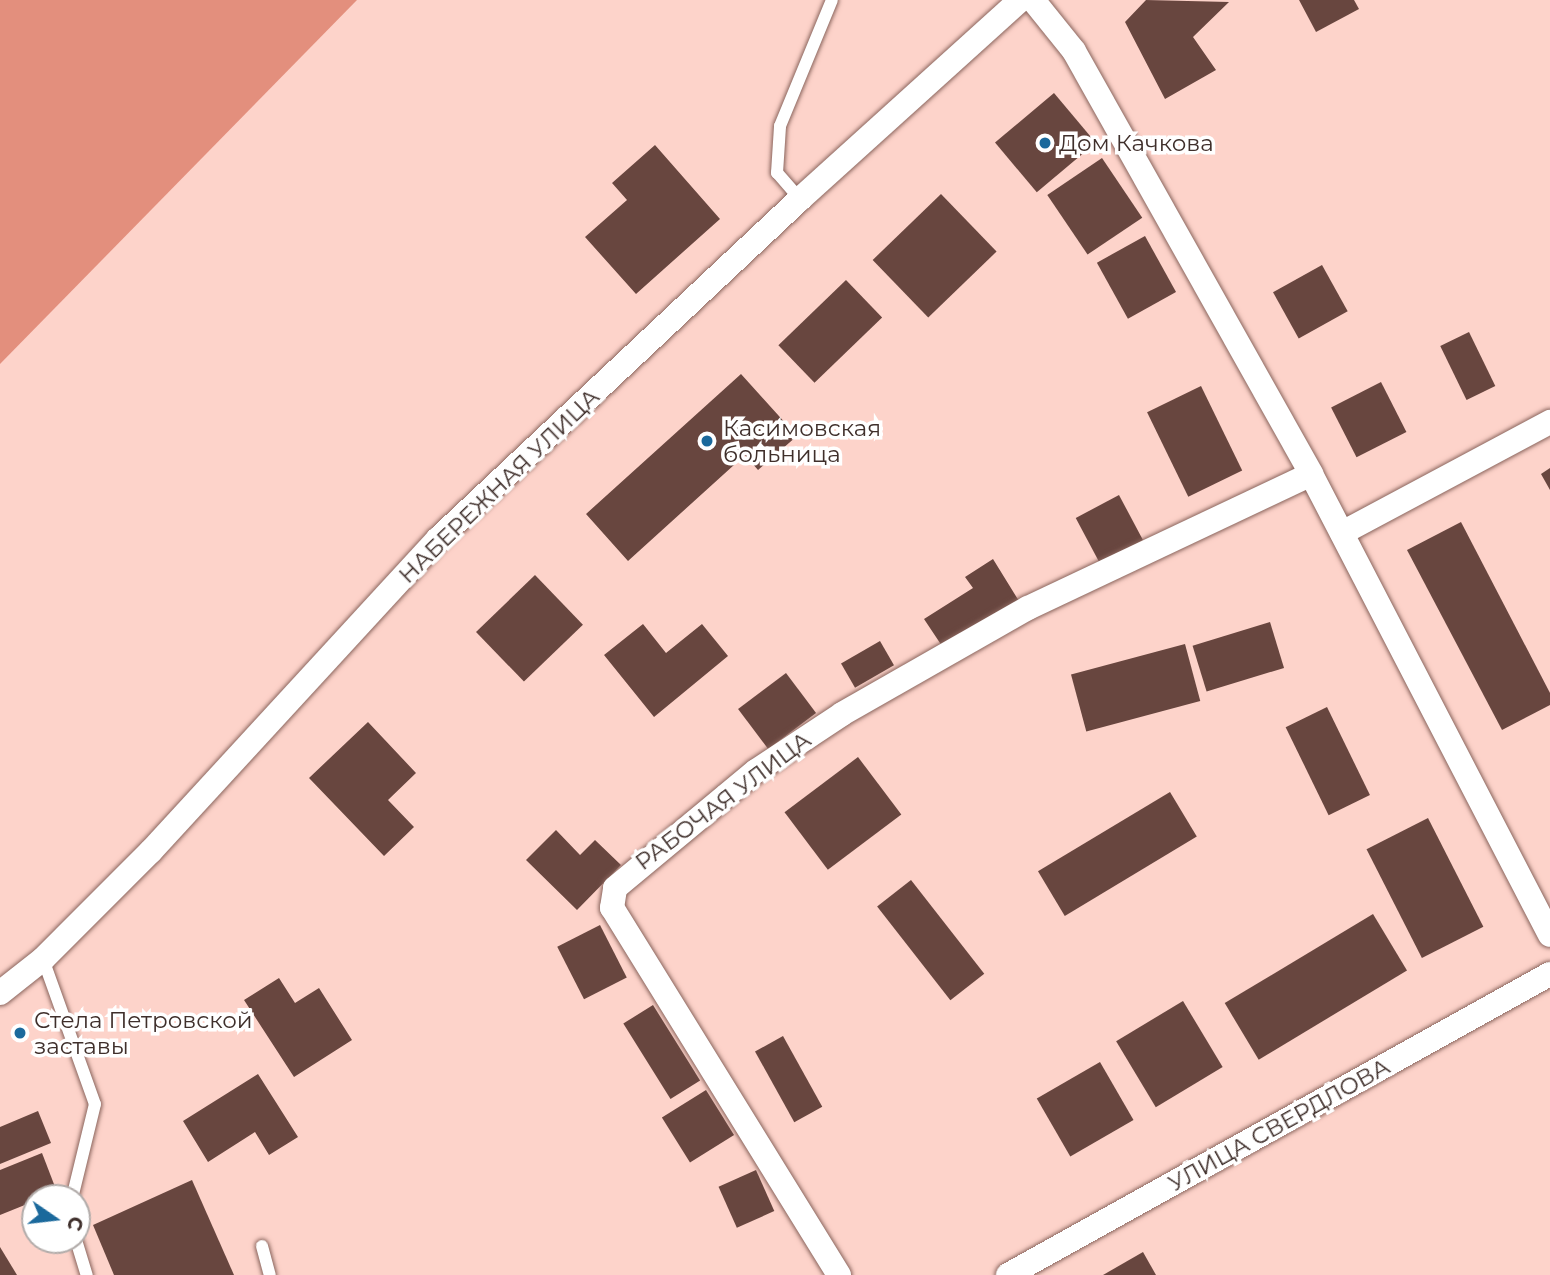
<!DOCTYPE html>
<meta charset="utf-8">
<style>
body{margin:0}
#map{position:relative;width:1550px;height:1275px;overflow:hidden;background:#fdd3ca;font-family:Montserrat,sans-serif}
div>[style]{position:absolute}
.water>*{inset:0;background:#e38f7d}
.building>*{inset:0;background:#68463f;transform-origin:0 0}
.roads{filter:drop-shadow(0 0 2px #8a655d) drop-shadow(0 0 2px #8a655d)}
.service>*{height:12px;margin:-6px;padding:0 6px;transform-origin:6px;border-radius:6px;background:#fff}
.minor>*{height:24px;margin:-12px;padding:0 12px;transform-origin:12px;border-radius:12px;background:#fff}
.dots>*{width:19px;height:19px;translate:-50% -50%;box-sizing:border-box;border:4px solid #fff;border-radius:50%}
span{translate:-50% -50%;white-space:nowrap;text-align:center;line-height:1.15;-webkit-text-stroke:7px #fff;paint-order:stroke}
.poi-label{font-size:23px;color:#3f2f2b}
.left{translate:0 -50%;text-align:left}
.street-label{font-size:23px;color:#3f2f2b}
.north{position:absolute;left:21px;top:1184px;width:70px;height:70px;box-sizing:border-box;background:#fff;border:2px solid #b2acaa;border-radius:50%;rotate:104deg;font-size:19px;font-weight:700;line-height:28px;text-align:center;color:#3f2f2b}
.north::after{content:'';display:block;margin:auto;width:24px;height:32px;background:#1b699c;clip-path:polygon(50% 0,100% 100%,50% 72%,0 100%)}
</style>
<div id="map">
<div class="water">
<div style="clip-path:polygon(0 0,357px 0,0 364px)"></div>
</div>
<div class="building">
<div style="clip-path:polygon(1146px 0,1229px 2px,1193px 37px,1216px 70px,1165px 99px,1125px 22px)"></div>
<div style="clip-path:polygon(1299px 0,1354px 0,1359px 9px,1316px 32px)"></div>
<div style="left:1054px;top:93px;width:65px;height:77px;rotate:50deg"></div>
<div style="clip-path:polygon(655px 145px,720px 219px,636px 294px,585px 237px,627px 200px,612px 183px)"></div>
<div style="left:1102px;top:158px;width:72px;height:66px;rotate:56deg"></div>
<div style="left:941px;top:194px;width:80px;height:95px;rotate:46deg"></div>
<div style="left:1145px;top:236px;width:64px;height:55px;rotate:61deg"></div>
<div style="left:1322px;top:265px;width:53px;height:56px;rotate:61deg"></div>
<div style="left:846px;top:280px;width:52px;height:94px;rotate:46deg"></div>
<div style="left:1469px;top:332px;width:60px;height:32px;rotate:64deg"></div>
<div style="clip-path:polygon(741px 374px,797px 436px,758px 470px,745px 455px,628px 561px,586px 514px)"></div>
<div style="left:1381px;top:382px;width:56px;height:56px;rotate:63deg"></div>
<div style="left:1201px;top:386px;width:94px;height:60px;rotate:64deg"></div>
<div style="clip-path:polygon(1550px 468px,1550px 490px,1541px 474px)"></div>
<div style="left:1119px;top:495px;width:51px;height:49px;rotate:62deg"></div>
<div style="clip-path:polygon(1461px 522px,1550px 693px,1550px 705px,1502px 730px,1407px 550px)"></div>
<div style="clip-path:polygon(993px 559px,1019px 601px,944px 649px,924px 619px,973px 588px,965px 577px)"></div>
<div style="left:535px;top:575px;width:69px;height:82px;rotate:46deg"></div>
<div style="left:1270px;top:622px;width:48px;height:81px;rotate:73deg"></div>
<div style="clip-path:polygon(643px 624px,666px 653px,702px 624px,728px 656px,654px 717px,604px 655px)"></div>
<div style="left:880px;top:641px;width:28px;height:45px;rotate:60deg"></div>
<div style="left:1185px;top:644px;width:59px;height:118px;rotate:75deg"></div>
<div style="left:786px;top:673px;width:50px;height:60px;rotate:53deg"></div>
<div style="left:1327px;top:707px;width:98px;height:46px;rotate:64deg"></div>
<div style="clip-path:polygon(368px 722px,416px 773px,388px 800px,414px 827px,384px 856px,309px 778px)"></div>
<div style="left:858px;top:757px;width:72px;height:92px;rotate:53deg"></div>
<div style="left:1170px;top:792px;width:52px;height:154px;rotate:59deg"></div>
<div style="left:1428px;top:818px;width:122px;height:69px;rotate:63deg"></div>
<div style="clip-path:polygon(556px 830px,580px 855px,595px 840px,621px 865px,577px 910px,526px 860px)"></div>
<div style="left:911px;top:880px;width:119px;height:43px;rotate:52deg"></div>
<div style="left:1373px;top:914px;width:66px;height:173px;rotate:59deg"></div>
<div style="left:600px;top:925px;width:59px;height:48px;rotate:63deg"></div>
<div style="clip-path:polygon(279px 978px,295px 1003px,319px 988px,352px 1040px,294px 1077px,244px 1000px)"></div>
<div style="left:1183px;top:1001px;width:77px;height:78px;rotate:59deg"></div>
<div style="left:653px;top:1005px;width:89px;height:35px;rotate:58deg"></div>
<div style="left:783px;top:1036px;width:81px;height:32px;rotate:61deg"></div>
<div style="left:1100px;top:1062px;width:67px;height:73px;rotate:60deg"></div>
<div style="clip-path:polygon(258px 1074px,298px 1137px,269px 1155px,255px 1132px,208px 1162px,183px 1121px)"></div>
<div style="left:706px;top:1090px;width:53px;height:52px;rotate:58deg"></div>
<div style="clip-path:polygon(38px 1111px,51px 1143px,0 1164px,0 1127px)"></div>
<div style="clip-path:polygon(42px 1153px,57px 1192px,0 1215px,0 1170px)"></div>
<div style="left:756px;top:1170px;width:45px;height:41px;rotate:66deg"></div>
<div style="clip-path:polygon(192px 1180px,234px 1275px,114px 1275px,93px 1225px)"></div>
<div style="clip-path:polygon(0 1247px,17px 1275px,0 1275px)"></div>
<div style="clip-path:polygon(1143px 1252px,1156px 1275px,1103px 1275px)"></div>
</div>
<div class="roads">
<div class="service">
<div style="left:800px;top:199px;width:35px;rotate:-131deg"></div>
<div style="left:777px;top:173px;width:47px;rotate:-86.3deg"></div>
<div style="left:780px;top:126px;width:136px;rotate:-67.6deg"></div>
<div style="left:43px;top:959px;width:154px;rotate:70.3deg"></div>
<div style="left:95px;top:1104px;width:97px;rotate:103.7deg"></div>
<div style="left:76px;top:1240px;width:37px;rotate:73deg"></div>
<div style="left:262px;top:1246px;width:30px;rotate:75deg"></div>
</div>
<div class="minor">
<div style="left:1033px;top:0;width:65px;rotate:51.2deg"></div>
<div style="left:1074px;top:51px;width:485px;rotate:60.7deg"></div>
<div style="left:1311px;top:474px;width:519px;rotate:62.6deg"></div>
<div style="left:1342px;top:533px;width:236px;rotate:-28.1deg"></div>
<div style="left:0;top:993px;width:55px;rotate:-38.3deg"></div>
<div style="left:43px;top:959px;width:153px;rotate:-45deg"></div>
<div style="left:151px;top:851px;width:424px;rotate:-47.4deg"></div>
<div style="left:438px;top:539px;width:497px;rotate:-43.2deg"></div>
<div style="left:800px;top:199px;width:297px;rotate:-42.1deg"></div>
<div style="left:839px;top:1275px;width:432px;rotate:-121.7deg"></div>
<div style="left:612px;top:908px;width:20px;rotate:-81deg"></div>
<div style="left:615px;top:888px;width:183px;rotate:-39.7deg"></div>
<div style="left:756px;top:771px;width:103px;rotate:-33.5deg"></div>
<div style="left:842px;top:714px;width:214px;rotate:-29.7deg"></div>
<div style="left:1028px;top:608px;width:313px;rotate:-25.3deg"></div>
<div style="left:1008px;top:1275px;width:620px;rotate:-29.05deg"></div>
</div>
</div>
<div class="dots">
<div style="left:1045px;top:143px;background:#1b699c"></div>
<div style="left:707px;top:441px;background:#1b699c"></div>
<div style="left:20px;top:1033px;background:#1b699c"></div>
</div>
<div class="poi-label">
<span class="left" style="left:1059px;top:143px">Дом Качкова</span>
<span class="left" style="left:723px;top:441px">Касимовская<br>больница</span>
<span class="left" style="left:34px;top:1033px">Стела Петровской<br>заставы</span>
</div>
<div class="street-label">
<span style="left:499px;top:486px;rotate:-44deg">НАБЕРЕЖНАЯ УЛИЦА</span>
<span style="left:723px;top:801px;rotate:-37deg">РАБОЧАЯ УЛИЦА</span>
<span style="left:1279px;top:1125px;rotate:-29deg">УЛИЦА СВЕРДЛОВА</span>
</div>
<div class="north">С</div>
</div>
